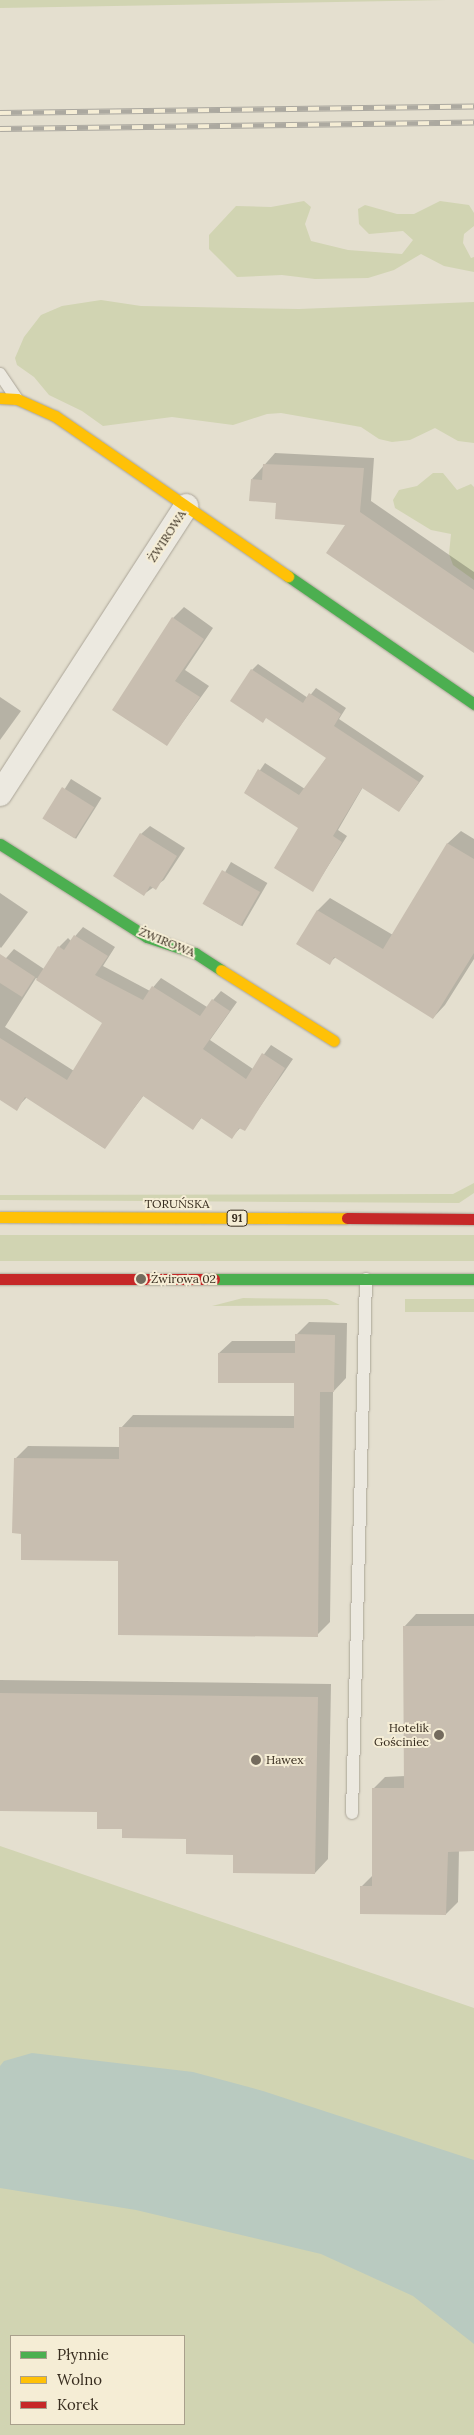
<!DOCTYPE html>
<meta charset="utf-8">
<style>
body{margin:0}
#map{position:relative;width:474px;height:2435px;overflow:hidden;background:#e4dfcf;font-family:Lora,serif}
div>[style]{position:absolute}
.green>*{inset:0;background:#d1d4b2;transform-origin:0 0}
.water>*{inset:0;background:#b9cac0}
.shadow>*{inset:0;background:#0003;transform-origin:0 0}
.building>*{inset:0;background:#c8beb0;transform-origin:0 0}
.roads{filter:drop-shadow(0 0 1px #aaa497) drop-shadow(0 0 1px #aaa497)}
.lane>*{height:12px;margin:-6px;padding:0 6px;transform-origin:6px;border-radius:6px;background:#ece9e0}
.street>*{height:24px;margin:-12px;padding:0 12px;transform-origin:12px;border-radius:12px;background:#ece9e0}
.fast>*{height:11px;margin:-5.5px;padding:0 5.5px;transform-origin:5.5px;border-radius:5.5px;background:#4caf50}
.slow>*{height:11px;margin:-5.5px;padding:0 5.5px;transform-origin:5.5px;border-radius:5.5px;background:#ffc107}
.jam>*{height:11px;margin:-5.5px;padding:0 5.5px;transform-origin:5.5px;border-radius:5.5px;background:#c62828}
.rail>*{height:5.5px;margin-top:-2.75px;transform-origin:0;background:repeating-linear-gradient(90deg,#f5edd5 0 11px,#aca9a0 0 22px);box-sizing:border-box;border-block:1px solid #aca9a0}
.dots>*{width:14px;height:14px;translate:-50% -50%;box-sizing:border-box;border:2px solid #f5edd5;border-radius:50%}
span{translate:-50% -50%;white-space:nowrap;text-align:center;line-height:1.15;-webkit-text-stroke:4px #f5edd5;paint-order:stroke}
.shield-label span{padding:1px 4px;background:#f5edd5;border:1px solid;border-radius:4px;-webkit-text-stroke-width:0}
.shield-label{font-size:11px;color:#382d1f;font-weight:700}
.street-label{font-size:12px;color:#382d1f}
.poi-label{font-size:12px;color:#382d1f}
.left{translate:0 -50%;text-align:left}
.right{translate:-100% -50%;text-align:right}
.legend{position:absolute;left:10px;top:2335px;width:175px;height:90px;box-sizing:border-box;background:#f5edd5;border:1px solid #a9a08c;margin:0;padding:6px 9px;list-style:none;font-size:15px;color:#382d1f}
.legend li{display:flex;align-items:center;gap:10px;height:25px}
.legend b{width:25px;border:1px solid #a9a08c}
</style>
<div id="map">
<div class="green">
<div style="clip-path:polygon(0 0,446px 0,0 8px)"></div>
<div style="clip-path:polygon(304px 201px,311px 207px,305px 224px,311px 241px,348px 250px,402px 254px,413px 240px,403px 231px,369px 234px,359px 224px,358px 209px,365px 205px,397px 214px,414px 214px,440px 201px,469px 205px,474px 213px,474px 226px,464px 234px,463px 243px,471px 258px,474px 257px,474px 272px,444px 266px,421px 254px,394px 270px,368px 278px,315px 279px,282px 275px,237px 277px,209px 249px,209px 235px,236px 206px,271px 207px)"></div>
<div style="clip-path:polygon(101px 300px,141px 306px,299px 309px,474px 302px,474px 443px,458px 441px,435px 428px,410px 440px,392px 442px,379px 439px,361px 427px,281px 413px,267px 414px,233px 425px,172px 417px,103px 426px,82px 411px,49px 395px,34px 377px,17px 365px,15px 358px,24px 337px,41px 315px,62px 306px)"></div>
<div style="clip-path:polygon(433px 473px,443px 473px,457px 490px,471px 484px,474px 487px,474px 580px,453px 565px,449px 554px,451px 534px,431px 530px,395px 508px,393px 500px,399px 490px,417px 486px)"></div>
<div style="clip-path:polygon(474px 1183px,474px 1193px,459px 1203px,0 1200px,0 1195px,453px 1194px)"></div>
<div style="left:0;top:1235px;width:474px;height:26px"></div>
<div style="clip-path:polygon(243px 1298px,327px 1299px,340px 1305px,212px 1306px)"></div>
<div style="left:405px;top:1299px;width:69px;height:13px"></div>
<div style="clip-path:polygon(evenodd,0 1846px,474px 2008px,474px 2435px,0 2435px,0 1846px,11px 2336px,184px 2336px,184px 2424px,11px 2424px,11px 2336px)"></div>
</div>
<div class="water">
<div style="clip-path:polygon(32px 2053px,193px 2072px,263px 2091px,474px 2160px,474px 2344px,413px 2296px,321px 2254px,136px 2210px,0 2188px,0 2066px,4px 2061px)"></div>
</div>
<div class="shadow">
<div style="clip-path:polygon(275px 453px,374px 458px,371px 501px,474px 572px,474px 645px,348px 524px,278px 502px,252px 479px)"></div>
<div style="clip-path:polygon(184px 607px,213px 628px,185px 670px,209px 686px,167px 744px,114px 709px,173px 618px)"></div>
<div style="clip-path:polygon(258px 664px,308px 698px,316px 688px,346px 708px,339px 719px,424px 776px,399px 811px,363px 787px,338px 830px,347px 836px,313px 890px,299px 827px,245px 792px,265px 763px,305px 789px,327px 757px,252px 670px)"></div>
<div style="clip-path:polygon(0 697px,21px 711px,0 740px)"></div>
<div style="left:71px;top:779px;width:36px;height:48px;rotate:32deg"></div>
<div style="clip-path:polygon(150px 826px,185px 848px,164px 880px,144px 894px,141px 834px)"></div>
<div style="clip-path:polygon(461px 831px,474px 839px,474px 959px,445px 1005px,433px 1018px,336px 957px,329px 963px,298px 944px,318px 910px,330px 898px,393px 935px,448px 843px)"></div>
<div style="left:231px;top:862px;width:42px;height:50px;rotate:30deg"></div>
<div style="clip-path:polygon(0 893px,28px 912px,1px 948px,0 947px)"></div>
<div style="clip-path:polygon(evenodd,83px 927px,115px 947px,103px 966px,150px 991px,161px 978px,207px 1007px,221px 991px,237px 1002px,210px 1040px,253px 1069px,271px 1045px,293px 1059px,244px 1130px,241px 1127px,232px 1137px,205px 1114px,193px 1128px,144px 1095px,104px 1148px,27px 1097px,16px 1109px,0 1099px,0 965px,14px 949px,44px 969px,59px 947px,68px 938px,71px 941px,83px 927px,36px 978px,104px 1022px,74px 1071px,5px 1027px,36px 978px)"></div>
<div style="clip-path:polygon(309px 1322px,347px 1323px,346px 1378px,333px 1392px,330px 1622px,317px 1635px,120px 1560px,23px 1532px,15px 1459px,28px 1446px,121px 1447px,121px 1428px,133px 1415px,295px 1416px,296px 1382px,219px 1353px,232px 1341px,296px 1341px,296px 1335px)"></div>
<div style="clip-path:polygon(416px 1614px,474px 1614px,474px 1850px,459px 1850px,458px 1902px,446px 1914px,362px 1886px,373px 1875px,373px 1789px,385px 1777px,405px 1776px,404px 1627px)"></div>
<div style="clip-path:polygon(0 1680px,331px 1684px,328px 1859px,315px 1873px,235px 1854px,187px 1838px,123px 1828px,98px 1811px,0 1809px)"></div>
</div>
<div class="building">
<div style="clip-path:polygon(263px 464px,364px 468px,360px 512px,474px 590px,474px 653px,326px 553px,345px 525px,275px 519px,276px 503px,249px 501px,251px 479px,262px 480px)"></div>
<div style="clip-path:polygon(172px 617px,204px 639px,175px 681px,200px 697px,167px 746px,112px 710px)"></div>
<div style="clip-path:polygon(251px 669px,303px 703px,309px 693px,325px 703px,341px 714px,334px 726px,419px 782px,399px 812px,362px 788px,333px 836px,342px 842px,313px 892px,274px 868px,298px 828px,244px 793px,258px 769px,299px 795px,326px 758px,266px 718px,263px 723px,230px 701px)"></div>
<div style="left:62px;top:787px;width:38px;height:37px;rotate:32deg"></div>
<div style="clip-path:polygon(140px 833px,177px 856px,156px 890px,150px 886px,144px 896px,113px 876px)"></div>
<div style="clip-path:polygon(447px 843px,474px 859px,474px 953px,433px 1019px,334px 957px,330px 965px,296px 944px,317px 910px,383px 949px)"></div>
<div style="left:222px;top:870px;width:44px;height:39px;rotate:30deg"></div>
<div style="clip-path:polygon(74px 935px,108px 956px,95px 975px,143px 1000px,152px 986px,200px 1016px,212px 999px,230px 1011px,203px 1049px,246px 1079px,262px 1053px,285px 1068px,245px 1131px,239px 1128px,232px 1139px,201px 1118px,193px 1130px,143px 1096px,105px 1149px,25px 1097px,17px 1111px,0 1100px,0 1038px,67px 1080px,102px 1023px,36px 980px,58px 946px,64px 950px)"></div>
<div style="clip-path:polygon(0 954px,35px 977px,22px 997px,0 983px)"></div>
<div style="clip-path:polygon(295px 1334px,335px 1335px,334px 1392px,320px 1392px,318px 1637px,118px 1635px,118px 1561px,21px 1560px,21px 1534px,12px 1533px,14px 1458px,119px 1459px,119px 1427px,294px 1428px,294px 1383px,218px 1383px,218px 1353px,295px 1353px)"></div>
<div style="clip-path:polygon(403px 1626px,474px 1626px,474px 1851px,448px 1852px,446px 1915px,360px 1914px,360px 1886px,372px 1886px,372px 1788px,404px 1788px)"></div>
<div style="clip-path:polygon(0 1693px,318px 1697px,315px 1874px,233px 1873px,233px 1855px,186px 1854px,186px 1839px,122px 1838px,122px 1829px,97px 1829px,97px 1812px,0 1811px)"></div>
</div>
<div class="roads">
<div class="lane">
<div style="left:0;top:374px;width:30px;rotate:56deg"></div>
<div style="left:352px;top:1813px;width:534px;rotate:-88.5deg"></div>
</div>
<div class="street">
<div style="left:0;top:794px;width:343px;rotate:-57.1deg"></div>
</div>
<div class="fast">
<div style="left:288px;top:576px;width:226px;rotate:34.5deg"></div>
<div style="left:0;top:844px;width:174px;rotate:32.3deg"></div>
<div style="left:147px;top:937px;width:51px;rotate:18.4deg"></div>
<div style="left:195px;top:953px;width:31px;rotate:33deg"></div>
<div style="left:214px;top:1279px;width:260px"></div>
</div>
<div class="slow">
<div style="left:0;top:398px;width:17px;rotate:3deg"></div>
<div style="left:17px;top:399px;width:42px;rotate:24.1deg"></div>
<div style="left:55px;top:416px;width:283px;rotate:34.5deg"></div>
<div style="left:221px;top:970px;width:133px;rotate:32.1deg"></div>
<div style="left:0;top:1217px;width:347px;rotate:0.2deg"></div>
</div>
<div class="jam">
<div style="left:347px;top:1218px;width:127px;rotate:0.5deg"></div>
<div style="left:0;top:1279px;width:214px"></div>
</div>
</div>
<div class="rail">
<div style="left:0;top:113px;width:474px;rotate:-0.8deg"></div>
<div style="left:0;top:129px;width:474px;rotate:-0.8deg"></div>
</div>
<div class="dots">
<div style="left:141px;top:1279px;background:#746b5d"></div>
<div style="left:439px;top:1735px;background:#746b5d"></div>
<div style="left:256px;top:1760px;background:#746b5d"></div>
</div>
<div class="shield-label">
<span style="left:237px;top:1218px">91</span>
</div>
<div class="street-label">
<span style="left:167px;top:536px;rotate:-57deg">ŻWIROWA</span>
<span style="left:167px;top:942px;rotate:22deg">ŻWIROWA</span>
<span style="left:177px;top:1204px">TORUŃSKA</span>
</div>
<div class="poi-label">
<span class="left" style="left:151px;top:1279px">Żwirowa 02</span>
<span class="right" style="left:429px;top:1735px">Hotelik<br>Gościniec</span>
<span class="left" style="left:266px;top:1760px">Hawex</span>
</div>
<ul class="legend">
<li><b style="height:6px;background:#4caf50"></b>Płynnie</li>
<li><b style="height:6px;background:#ffc107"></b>Wolno</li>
<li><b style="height:6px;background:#c62828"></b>Korek</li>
</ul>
</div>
